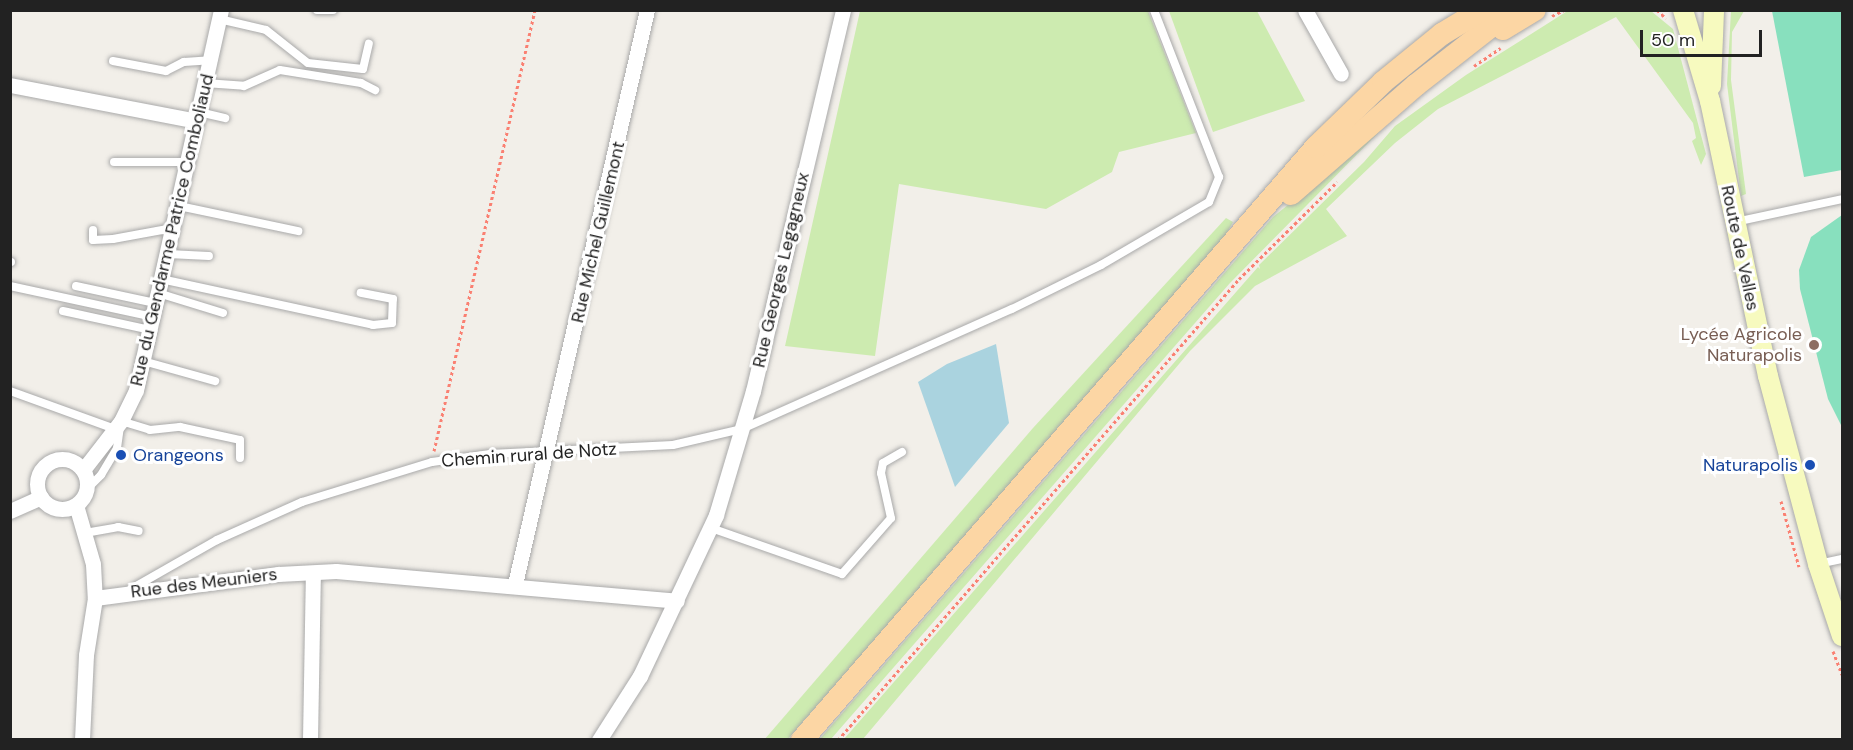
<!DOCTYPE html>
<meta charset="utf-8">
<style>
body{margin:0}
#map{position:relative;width:1853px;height:750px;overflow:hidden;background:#f2efe9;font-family:"DM Sans",sans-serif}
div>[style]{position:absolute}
.grass>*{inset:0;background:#cdebb0}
.pitch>*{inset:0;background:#88e0be}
.water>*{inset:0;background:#aad3df}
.path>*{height:3px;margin-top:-1.5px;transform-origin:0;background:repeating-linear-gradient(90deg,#fa8072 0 3px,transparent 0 6px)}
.roads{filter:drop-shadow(0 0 2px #a9a9a9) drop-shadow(0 0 2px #a9a9a9)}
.lane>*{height:8px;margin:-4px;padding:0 4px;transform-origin:4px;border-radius:4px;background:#fff}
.street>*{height:15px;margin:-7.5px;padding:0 7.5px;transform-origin:7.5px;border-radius:7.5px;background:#fff}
.street>.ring{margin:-7.5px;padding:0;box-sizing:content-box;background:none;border:15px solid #fff;border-radius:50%}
.secondary>*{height:20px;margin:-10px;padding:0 10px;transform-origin:10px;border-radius:10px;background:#f7fabf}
.primary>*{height:22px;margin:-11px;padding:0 11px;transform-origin:11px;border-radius:11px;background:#fcd6a4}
.dots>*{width:16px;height:16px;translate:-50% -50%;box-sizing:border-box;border:3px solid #fff;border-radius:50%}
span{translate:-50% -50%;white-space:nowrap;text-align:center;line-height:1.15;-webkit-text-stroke:6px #fff;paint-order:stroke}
.street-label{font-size:18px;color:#222}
.education-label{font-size:18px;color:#785e54}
.right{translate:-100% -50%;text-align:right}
.transit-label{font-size:18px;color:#164399}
.left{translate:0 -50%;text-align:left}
.frame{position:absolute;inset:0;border:12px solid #222;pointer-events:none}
.scale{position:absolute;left:1640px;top:30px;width:122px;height:27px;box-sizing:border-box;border:3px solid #222;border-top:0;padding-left:8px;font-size:18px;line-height:21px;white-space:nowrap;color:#222;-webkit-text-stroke:4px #fff;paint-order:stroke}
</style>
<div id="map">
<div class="grass">
<div style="clip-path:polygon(1569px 10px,1651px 11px,1673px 29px,1706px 154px,1701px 165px,1692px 141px,1696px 138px,1693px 123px,1616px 17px,1438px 109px,1395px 143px,1326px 209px,1347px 236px,1255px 286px,1190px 351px,863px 739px,844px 739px,1258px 267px,1260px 269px,1259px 265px,1364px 162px,1395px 126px,1466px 75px)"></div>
<div style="clip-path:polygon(860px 11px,1148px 11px,1196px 133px,1119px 152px,1112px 172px,1046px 209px,899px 184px,875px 356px,785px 346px)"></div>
<div style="clip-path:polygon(1169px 11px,1257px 11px,1305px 101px,1213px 132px)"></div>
<div style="clip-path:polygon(1731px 11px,1744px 11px,1732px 32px,1731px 80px,1746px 194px,1741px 196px,1727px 84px)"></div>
<div style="clip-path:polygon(1382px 129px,1230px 283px,831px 739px,819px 740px,1273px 217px)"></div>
<div style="clip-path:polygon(1226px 218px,1233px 222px,1222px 242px,788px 739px,764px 740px,1033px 428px)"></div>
</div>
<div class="pitch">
<div style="clip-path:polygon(1772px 11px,1842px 11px,1842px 170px,1804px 177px)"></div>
<div style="clip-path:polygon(1842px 215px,1842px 427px,1828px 399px,1800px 289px,1799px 270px,1811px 237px)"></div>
</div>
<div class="water">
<div style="clip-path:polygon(996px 344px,1009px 423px,955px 487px,918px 382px,947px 364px)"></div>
</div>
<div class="path">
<div style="left:1657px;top:10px;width:12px;rotate:42deg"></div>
<div style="left:1552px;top:16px;width:13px;rotate:-27deg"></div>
<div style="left:1474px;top:66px;width:32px;rotate:-34deg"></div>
<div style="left:434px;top:451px;width:452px;rotate:-77.1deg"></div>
<div style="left:1781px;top:501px;width:68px;rotate:74.7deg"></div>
<div style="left:1833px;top:651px;width:25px;rotate:69deg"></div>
<div style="left:838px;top:740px;width:611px;rotate:-48.98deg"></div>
<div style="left:1239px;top:279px;width:138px;rotate:-44.7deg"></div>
</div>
<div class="roads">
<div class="lane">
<div style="left:317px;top:10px;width:16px"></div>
<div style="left:219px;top:19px;width:48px;rotate:13.2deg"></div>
<div style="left:266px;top:30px;width:53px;rotate:38.2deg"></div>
<div style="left:308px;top:63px;width:55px;rotate:6.2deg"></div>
<div style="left:363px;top:69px;width:26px;rotate:-77deg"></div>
<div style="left:113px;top:61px;width:54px;rotate:10.7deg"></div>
<div style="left:166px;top:71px;width:20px;rotate:-27deg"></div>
<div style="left:184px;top:62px;width:26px;rotate:-4deg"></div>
<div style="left:205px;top:83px;width:39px;rotate:4deg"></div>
<div style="left:244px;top:86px;width:39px;rotate:-24deg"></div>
<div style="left:280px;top:70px;width:82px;rotate:9.1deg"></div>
<div style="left:361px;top:83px;width:16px;rotate:27deg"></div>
<div style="left:199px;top:112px;width:27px;rotate:13deg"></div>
<div style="left:114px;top:162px;width:73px"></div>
<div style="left:179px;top:206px;width:122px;rotate:11.9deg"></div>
<div style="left:1735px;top:222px;width:109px;rotate:-12.1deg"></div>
<div style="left:93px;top:230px;width:10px;rotate:90deg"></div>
<div style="left:93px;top:240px;width:20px;rotate:-3deg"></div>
<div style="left:113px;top:239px;width:61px;rotate:-10.4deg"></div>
<div style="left:168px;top:254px;width:41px;rotate:2.8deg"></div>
<div style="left:10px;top:262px;width:1px"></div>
<div style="left:161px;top:279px;width:217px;rotate:12.2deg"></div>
<div style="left:373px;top:325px;width:19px;rotate:-6deg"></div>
<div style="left:392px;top:323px;width:24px;rotate:-88deg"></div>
<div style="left:393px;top:299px;width:33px;rotate:-169deg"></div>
<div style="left:10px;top:286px;width:146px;rotate:12.2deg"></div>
<div style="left:76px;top:286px;width:81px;rotate:12.1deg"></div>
<div style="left:158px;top:293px;width:68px;rotate:17.1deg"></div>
<div style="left:63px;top:311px;width:89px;rotate:12.3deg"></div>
<div style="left:143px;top:361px;width:75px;rotate:15.5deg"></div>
<div style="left:10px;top:391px;width:112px;rotate:19.9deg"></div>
<div style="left:87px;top:489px;width:20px;rotate:-45deg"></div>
<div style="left:101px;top:475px;width:31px;rotate:-59deg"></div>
<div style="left:117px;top:448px;width:27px;rotate:-82deg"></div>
<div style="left:121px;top:421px;width:30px;rotate:17deg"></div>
<div style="left:150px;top:430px;width:30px;rotate:-6deg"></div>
<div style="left:180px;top:427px;width:61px;rotate:12.2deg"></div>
<div style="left:240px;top:440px;width:18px;rotate:90deg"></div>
<div style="left:711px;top:528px;width:139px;rotate:19.3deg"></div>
<div style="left:842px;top:574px;width:74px;rotate:-48.8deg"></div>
<div style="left:891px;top:518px;width:46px;rotate:-102.5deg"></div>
<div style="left:881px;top:473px;width:10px;rotate:-79deg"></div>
<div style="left:883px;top:463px;width:22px;rotate:-30deg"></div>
<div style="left:85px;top:533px;width:34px;rotate:-10deg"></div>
<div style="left:118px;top:527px;width:21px;rotate:11deg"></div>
<div style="left:1818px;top:564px;width:25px;rotate:-12deg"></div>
<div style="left:131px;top:589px;width:99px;rotate:-29.7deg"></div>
<div style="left:217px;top:540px;width:93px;rotate:-24.1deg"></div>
<div style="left:302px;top:502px;width:136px;rotate:-17.1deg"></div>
<div style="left:432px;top:462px;width:59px;rotate:-7.9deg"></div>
<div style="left:490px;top:454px;width:183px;rotate:-2.8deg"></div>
<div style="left:673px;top:445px;width:71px;rotate:-13.1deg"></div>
<div style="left:742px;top:429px;width:295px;rotate:-24deg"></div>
<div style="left:1012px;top:309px;width:99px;rotate:-26.3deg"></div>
<div style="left:1101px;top:265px;width:125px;rotate:-30.3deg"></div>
<div style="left:1209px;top:202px;width:27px;rotate:-68deg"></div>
<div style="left:1219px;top:177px;width:179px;rotate:-111.3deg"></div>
</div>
<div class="street">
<div style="left:1305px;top:10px;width:73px;rotate:60.6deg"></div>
<div style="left:10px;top:85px;width:190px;rotate:10.9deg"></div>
<div class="ring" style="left:37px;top:459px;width:35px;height:35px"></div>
<div style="left:83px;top:470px;width:62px;rotate:-52.2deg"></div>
<div style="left:121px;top:421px;width:34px;rotate:-64deg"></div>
<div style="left:136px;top:390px;width:389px;rotate:-77.4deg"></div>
<div style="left:76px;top:505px;width:61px;rotate:73.9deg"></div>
<div style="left:93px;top:564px;width:34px;rotate:87deg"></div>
<div style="left:95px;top:598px;width:58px;rotate:99deg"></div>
<div style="left:86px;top:655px;width:85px;rotate:92.7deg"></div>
<div style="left:10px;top:511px;width:34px;rotate:-24deg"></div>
<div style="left:515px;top:584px;width:589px;rotate:-77.05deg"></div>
<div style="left:95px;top:598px;width:185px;rotate:-7.5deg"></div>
<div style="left:278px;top:574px;width:58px;rotate:-3deg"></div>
<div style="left:336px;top:571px;width:342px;rotate:5deg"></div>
<div style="left:310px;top:740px;width:167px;rotate:-89deg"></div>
<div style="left:599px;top:740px;width:76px;rotate:-57.4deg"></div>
<div style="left:640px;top:676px;width:178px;rotate:-64.7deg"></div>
<div style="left:716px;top:515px;width:129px;rotate:-73.4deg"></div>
<div style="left:753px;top:391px;width:391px;rotate:-76.7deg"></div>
</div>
<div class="secondary">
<div style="left:1683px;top:10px;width:95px;rotate:73.5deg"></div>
<div style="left:1710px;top:101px;width:281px;rotate:78.1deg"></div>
<div style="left:1768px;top:376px;width:195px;rotate:75.1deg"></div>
<div style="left:1818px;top:564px;width:76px;rotate:71.6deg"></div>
<div style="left:1711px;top:86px;width:76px;rotate:-87.7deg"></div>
</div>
<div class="primary">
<div style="left:1503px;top:29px;width:37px;rotate:-31deg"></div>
<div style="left:1291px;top:194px;width:166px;rotate:-41.1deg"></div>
<div style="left:1416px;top:85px;width:122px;rotate:-38deg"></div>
<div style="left:802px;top:740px;width:785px;rotate:-49.08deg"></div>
<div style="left:1316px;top:147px;width:93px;rotate:-44.1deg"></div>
<div style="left:1383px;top:82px;width:76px;rotate:-39.1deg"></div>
<div style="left:1442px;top:34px;width:47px;rotate:-31deg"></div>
</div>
</div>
<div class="dots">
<div style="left:1814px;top:345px;background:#8d6e63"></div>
<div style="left:121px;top:455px;background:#1a4fb4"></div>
<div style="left:1810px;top:465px;background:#1a4fb4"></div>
</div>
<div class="street-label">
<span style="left:172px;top:230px;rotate:-77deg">Rue du Gendarme Patrice Comboliaud</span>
<span style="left:598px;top:232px;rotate:-77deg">Rue Michel Guillemont</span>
<span style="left:1740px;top:248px;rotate:78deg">Route de Velles</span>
<span style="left:781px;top:270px;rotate:-77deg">Rue Georges Legagneux</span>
<span style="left:529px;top:455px;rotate:-4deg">Chemin rural de Notz</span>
<span style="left:204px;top:583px;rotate:-7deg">Rue des Meuniers</span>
</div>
<div class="education-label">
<span class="right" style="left:1802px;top:345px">Lycée Agricole<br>Naturapolis</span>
</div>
<div class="transit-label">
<span class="left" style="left:133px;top:455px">Orangeons</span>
<span class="right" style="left:1798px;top:465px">Naturapolis</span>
</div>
<div class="frame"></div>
<div class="scale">50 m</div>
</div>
